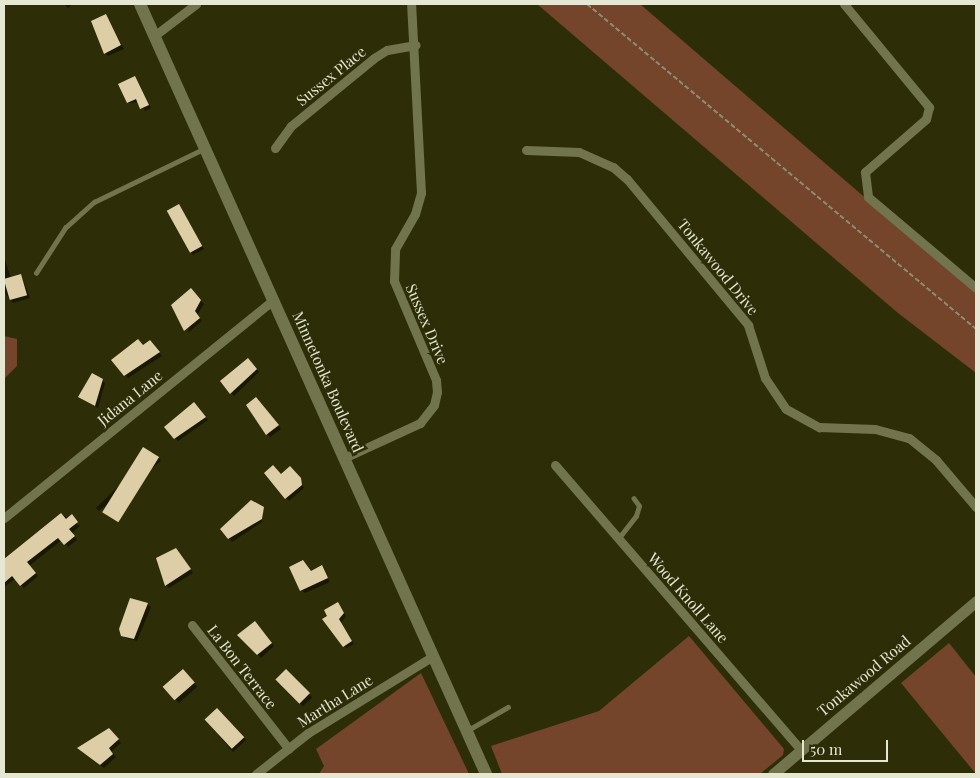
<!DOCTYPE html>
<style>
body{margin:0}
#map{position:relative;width:980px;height:778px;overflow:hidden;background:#2d2e08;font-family:"Playfair Display",serif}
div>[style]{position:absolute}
.green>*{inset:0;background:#74452a}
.shadow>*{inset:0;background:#0007;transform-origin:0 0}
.building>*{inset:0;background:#ddcea7;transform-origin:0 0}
.path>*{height:2px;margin-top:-1px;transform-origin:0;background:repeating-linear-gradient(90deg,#8c8d70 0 5px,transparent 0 7.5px)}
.service>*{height:4.5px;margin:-2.25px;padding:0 2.25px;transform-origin:2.25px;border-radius:2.25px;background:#72744e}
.minor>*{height:9px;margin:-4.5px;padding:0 4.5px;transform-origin:4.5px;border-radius:4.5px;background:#72744e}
.tertiary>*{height:11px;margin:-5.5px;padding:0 5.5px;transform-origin:5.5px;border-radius:5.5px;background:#72744e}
.secondary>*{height:12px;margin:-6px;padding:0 6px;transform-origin:6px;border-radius:6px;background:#72744e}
span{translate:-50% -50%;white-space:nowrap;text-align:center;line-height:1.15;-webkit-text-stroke:5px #2d2e08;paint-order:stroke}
.street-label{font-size:15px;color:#e6e7d3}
.frame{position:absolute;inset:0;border:5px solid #e6e7d3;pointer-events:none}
.scale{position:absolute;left:802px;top:740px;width:86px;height:22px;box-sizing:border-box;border:2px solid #e6e7d3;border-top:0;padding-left:6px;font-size:15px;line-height:18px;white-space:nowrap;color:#e6e7d3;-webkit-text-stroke:4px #2d2e08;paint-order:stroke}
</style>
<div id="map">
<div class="green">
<div style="clip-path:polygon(537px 4px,640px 4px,976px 293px,976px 373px,898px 313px)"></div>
<div style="clip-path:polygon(4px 336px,17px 339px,17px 366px,4px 379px)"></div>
<div style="clip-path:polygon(689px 636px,784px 749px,783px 755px,760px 774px,502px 774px,491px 746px,599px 711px)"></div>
<div style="clip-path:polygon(949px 643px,976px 677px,976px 774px,901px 683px)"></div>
<div style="clip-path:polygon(421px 673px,469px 774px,319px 774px,324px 766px,316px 749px)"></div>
</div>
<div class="shadow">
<div style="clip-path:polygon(64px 4px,73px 4px,68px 8px)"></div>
<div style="clip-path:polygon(106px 15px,124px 49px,108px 56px,105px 53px)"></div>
<div style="clip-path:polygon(135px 78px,151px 108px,145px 111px,139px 102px,128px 103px,120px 85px)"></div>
<div style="clip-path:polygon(179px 206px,204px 249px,193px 255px,190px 251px)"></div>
<div style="clip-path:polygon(4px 257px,11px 278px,23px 279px,30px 298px,13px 303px,4px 292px)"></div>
<div style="clip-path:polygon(194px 293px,204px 304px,197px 315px,202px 321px,188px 333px)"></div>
<div style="clip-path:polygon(153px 345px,162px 356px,128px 378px,125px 375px,144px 347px)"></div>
<div style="clip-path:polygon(251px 362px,259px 372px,234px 396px,231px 393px)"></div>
<div style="clip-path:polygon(102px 380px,105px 383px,98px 408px,80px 397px)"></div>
<div style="clip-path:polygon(259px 401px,281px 429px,270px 437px,267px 434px)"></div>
<div style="clip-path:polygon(197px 407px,208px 420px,178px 441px,175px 438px)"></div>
<div style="clip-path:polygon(153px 452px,161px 461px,99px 511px,96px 508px)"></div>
<div style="clip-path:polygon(293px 470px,304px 488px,289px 501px,265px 474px,281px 475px)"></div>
<div style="clip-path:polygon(263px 508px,262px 522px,232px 542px,221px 529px)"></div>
<div style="clip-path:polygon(61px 514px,80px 526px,72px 533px,77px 540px,68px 547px,62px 540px,29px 566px,38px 576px,24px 588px,15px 579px,4px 587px,4px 560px)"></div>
<div style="clip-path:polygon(179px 553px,193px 573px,169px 588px,166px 585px)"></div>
<div style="clip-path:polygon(321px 567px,330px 582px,305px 593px,301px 590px,311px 572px)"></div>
<div style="clip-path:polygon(147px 604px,151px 607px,137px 641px,126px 638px,123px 635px)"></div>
<div style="clip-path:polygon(338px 604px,346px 616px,341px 623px,354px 644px,346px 648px,329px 616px)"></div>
<div style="clip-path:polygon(258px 625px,274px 646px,261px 658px,239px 635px)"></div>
<div style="left:286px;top:671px;width:37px;height:13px;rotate:45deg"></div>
<div style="clip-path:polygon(186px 673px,197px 687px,179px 703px,164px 686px)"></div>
<div style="clip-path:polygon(217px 710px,246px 740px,233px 752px,206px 720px)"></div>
<div style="clip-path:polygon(112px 732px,121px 743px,111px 752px,116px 757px,104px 768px,82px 751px)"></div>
</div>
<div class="building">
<div style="clip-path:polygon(106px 14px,121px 45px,104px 54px,91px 21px)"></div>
<div style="clip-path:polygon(135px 76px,149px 105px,140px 109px,136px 99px,127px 103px,118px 84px)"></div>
<div style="left:179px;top:204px;width:48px;height:14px;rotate:61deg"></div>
<div style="left:21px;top:274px;width:22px;height:18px;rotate:74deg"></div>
<div style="clip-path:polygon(191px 288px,201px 300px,195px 311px,200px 318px,184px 331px,171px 305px)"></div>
<div style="clip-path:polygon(138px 339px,143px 345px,150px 340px,160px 352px,124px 376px,111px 360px)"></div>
<div style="clip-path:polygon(248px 358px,257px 369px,230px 394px,220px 381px)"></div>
<div style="clip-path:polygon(92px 373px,103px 379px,95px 406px,78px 397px)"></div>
<div style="clip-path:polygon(256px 397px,279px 425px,266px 435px,246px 405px)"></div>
<div style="clip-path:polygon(194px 402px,206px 417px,174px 439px,164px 427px)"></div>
<div style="left:143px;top:447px;width:19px;height:77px;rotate:32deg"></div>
<div style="clip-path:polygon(273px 465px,281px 474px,290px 466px,301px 478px,302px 485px,285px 499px,264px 473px)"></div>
<div style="clip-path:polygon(251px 500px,264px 507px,262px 519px,228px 539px,220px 529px)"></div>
<div style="clip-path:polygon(61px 513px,66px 519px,72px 514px,78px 522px,69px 529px,75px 536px,64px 545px,58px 538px,27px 562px,36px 573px,20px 586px,12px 576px,4px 583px,4px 559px)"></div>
<div style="clip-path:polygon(176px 548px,191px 569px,165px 586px,156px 558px)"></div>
<div style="clip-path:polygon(303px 560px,311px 571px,322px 565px,328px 578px,300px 591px,289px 567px)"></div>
<div style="clip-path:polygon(130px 598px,148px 603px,134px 639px,121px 636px,119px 629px)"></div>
<div style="clip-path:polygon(338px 602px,344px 613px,339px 619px,352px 641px,343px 647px,322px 619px,327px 616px,324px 610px)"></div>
<div style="clip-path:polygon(255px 621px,272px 643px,257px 655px,237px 635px)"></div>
<div style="left:183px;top:669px;width:18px;height:27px;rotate:49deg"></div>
<div style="left:286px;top:669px;width:34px;height:15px;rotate:45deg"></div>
<div style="left:217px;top:708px;width:40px;height:17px;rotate:47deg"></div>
<div style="clip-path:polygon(109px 728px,119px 739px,109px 748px,113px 754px,100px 765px,77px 748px)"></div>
</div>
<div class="path">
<div style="left:587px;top:4px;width:507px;rotate:39.88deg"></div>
</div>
<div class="service">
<div style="left:36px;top:273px;width:54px;rotate:-57.2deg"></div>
<div style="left:65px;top:228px;width:39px;rotate:-42deg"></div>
<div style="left:94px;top:202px;width:121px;rotate:-25.9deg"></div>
<div style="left:618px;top:539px;width:29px;rotate:-52deg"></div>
<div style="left:636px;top:516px;width:10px;rotate:-73deg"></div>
<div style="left:639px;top:506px;width:9px;rotate:-126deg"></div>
<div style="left:468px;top:730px;width:46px;rotate:-29.9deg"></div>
</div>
<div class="minor">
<div style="left:844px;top:4px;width:134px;rotate:50.5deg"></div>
<div style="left:929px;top:107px;width:12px;rotate:104deg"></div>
<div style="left:926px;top:119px;width:81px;rotate:139deg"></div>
<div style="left:865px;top:172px;width:25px;rotate:83deg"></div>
<div style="left:868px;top:197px;width:141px;rotate:40.1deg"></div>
<div style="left:154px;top:36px;width:53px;rotate:-37.3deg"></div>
<div style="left:275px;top:148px;width:27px;rotate:-54deg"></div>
<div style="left:291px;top:126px;width:107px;rotate:-39.3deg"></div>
<div style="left:374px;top:58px;width:15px;rotate:-32deg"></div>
<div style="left:387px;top:50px;width:29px;rotate:-10deg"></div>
<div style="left:526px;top:150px;width:53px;rotate:2.2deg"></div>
<div style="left:579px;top:152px;width:37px;rotate:24deg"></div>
<div style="left:613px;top:167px;width:18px;rotate:41deg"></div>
<div style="left:627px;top:179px;width:190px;rotate:50.3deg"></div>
<div style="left:748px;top:325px;width:56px;rotate:72.2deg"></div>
<div style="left:765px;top:378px;width:37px;rotate:56deg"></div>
<div style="left:786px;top:409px;width:38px;rotate:29deg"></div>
<div style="left:819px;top:427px;width:56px;rotate:2deg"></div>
<div style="left:875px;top:429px;width:35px;rotate:15deg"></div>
<div style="left:909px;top:438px;width:35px;rotate:39deg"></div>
<div style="left:936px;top:460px;width:62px;rotate:49.6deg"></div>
<div style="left:344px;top:458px;width:84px;rotate:-24.7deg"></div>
<div style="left:420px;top:423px;width:23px;rotate:-52deg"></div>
<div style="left:434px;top:405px;width:13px;rotate:-77deg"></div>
<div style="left:437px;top:392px;width:12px;rotate:-95deg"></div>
<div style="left:436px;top:380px;width:108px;rotate:-113deg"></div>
<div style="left:394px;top:281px;width:32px;rotate:-88deg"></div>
<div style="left:395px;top:249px;width:40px;rotate:-60.3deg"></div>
<div style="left:415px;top:214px;width:22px;rotate:-74deg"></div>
<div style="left:421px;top:193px;width:189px;rotate:-93deg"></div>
<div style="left:555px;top:465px;width:375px;rotate:49.2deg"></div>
<div style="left:4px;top:518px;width:346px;rotate:-39deg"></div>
<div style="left:192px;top:625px;width:157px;rotate:52deg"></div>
<div style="left:256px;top:774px;width:66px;rotate:-38.3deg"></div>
<div style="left:308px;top:733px;width:147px;rotate:-31.6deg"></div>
</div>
<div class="tertiary">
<div style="left:773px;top:774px;width:267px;rotate:-40.4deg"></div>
</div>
<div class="secondary">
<div style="left:140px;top:4px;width:844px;rotate:65.8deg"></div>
</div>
<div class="street-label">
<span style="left:331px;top:76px;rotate:-39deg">Sussex Place</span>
<span style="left:718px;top:267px;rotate:51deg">Tonkawood Drive</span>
<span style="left:427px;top:324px;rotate:67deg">Sussex Drive</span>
<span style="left:328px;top:382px;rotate:66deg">Minnetonka Boulevard</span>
<span style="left:130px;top:398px;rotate:-39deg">Jidana Lane</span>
<span style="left:688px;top:598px;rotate:49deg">Wood Knoll Lane</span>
<span style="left:242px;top:667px;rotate:52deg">La Bon Terrace</span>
<span style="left:864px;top:676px;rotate:-40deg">Tonkawood Road</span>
<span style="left:335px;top:701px;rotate:-32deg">Martha Lane</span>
</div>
<div class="frame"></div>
<div class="scale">50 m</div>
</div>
